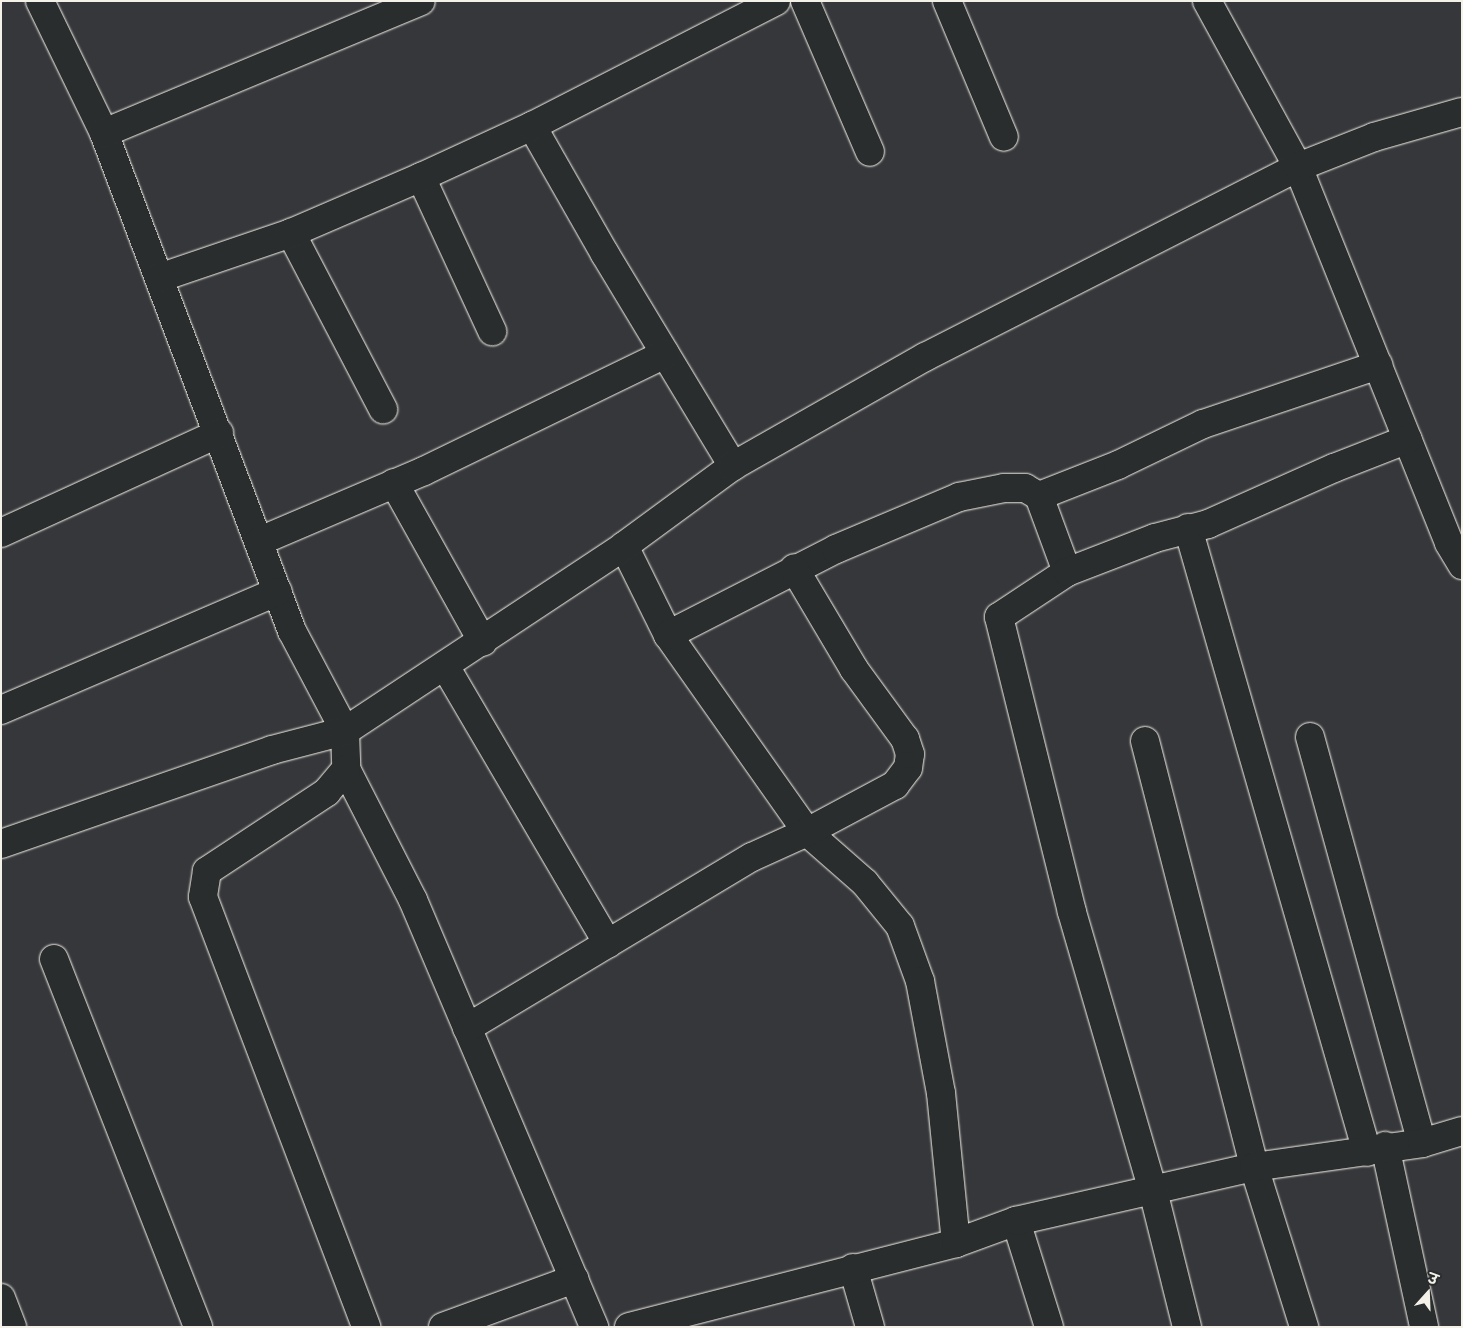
<!DOCTYPE html>
<meta charset="utf-8">
<style>
body{margin:0}
#map{position:relative;width:1463px;height:1328px;overflow:hidden;background:#36373b;font-family:"Shantell Sans","Playpen Sans Deva",sans-serif}
div>[style]{position:absolute}
.roads{filter:drop-shadow(0 0 1px #f4f1e8) drop-shadow(0 0 1px #f4f1e8)}
.minor>*{height:28px;margin:-14px;padding:0 14px;transform-origin:14px;border-radius:14px;background:#2a2d2e}
span{translate:-50% -50%;white-space:nowrap;text-align:center;line-height:1.15;-webkit-text-stroke:5px #2a2d2e;paint-order:stroke}
.frame{position:absolute;inset:0;border:2px solid #f4f1e8;pointer-events:none}
.north{position:absolute;left:1403px;top:1268px;width:50px;height:50px;-webkit-text-stroke:4px #2a2d2e;paint-order:stroke;rotate:20deg;font-size:14px;font-weight:700;line-height:20px;text-align:center;color:#f4f1e8}
.north::after{content:'';display:block;margin:auto;width:18px;height:22px;background:#f4f1e8;clip-path:polygon(50% 0,100% 100%,50% 72%,0 100%)}
</style>
<div id="map">
<div class="roads">
<div class="minor">
<div style="left:40px;top:1px;width:147px;rotate:64.1deg"></div>
<div style="left:104px;top:133px;width:532px;rotate:69.32deg"></div>
<div style="left:292px;top:631px;width:113px;rotate:62.1deg"></div>
<div style="left:345px;top:731px;width:38px;rotate:88deg"></div>
<div style="left:346px;top:769px;width:147px;rotate:62.9deg"></div>
<div style="left:413px;top:900px;width:464px;rotate:67deg"></div>
<div style="left:805px;top:1px;width:164px;rotate:66.7deg"></div>
<div style="left:947px;top:1px;width:147px;rotate:67.3deg"></div>
<div style="left:1207px;top:1px;width:189px;rotate:61.3deg"></div>
<div style="left:1298px;top:167px;width:405px;rotate:68.1deg"></div>
<div style="left:1449px;top:543px;width:26px;rotate:59deg"></div>
<div style="left:532px;top:126px;width:147px;rotate:60.3deg"></div>
<div style="left:605px;top:254px;width:248px;rotate:58.9deg"></div>
<div style="left:104px;top:133px;width:343px;rotate:-22.6deg"></div>
<div style="left:421px;top:177px;width:170px;rotate:65.2deg"></div>
<div style="left:291px;top:233px;width:199px;rotate:62.4deg"></div>
<div style="left:159px;top:278px;width:139px;rotate:-18.8deg"></div>
<div style="left:291px;top:233px;width:142px;rotate:-23.3deg"></div>
<div style="left:421px;top:177px;width:122px;rotate:-24.7deg"></div>
<div style="left:532px;top:126px;width:274px;rotate:-27.1deg"></div>
<div style="left:394px;top:483px;width:182px;rotate:60.8deg"></div>
<div style="left:1039px;top:496px;width:85px;rotate:-21.4deg"></div>
<div style="left:1118px;top:465px;width:94px;rotate:-25.8deg"></div>
<div style="left:1203px;top:424px;width:185px;rotate:-18.6deg"></div>
<div style="left:1188px;top:528px;width:649px;rotate:73.99deg"></div>
<div style="left:1px;top:533px;width:240px;rotate:-24.6deg"></div>
<div style="left:260px;top:541px;width:178px;rotate:-23.1deg"></div>
<div style="left:424px;top:471px;width:268px;rotate:-25.9deg"></div>
<div style="left:624px;top:546px;width:99px;rotate:63.7deg"></div>
<div style="left:668px;top:635px;width:241px;rotate:54.8deg"></div>
<div style="left:807px;top:832px;width:77px;rotate:41.3deg"></div>
<div style="left:865px;top:883px;width:55px;rotate:50.9deg"></div>
<div style="left:900px;top:926px;width:59px;rotate:70deg"></div>
<div style="left:920px;top:981px;width:114px;rotate:79.4deg"></div>
<div style="left:941px;top:1093px;width:151px;rotate:84.3deg"></div>
<div style="left:668px;top:635px;width:189px;rotate:-27.1deg"></div>
<div style="left:836px;top:549px;width:134px;rotate:-22.9deg"></div>
<div style="left:959px;top:497px;width:46px;rotate:-11.3deg"></div>
<div style="left:1004px;top:488px;width:21px"></div>
<div style="left:1025px;top:488px;width:16px;rotate:30deg"></div>
<div style="left:1039px;top:496px;width:81px;rotate:69.8deg"></div>
<div style="left:445px;top:666px;width:322px;rotate:59.6deg"></div>
<div style="left:1px;top:710px;width:301px;rotate:-23.2deg"></div>
<div style="left:1310px;top:737px;width:421px;rotate:74.6deg"></div>
<div style="left:1145px;top:741px;width:440px;rotate:75.6deg"></div>
<div style="left:1254px;top:1167px;width:168px;rotate:72.6deg"></div>
<div style="left:346px;top:769px;width:30px;rotate:130deg"></div>
<div style="left:327px;top:792px;width:144px;rotate:146.6deg"></div>
<div style="left:207px;top:871px;width:26px;rotate:99deg"></div>
<div style="left:203px;top:897px;width:460px;rotate:69.2deg"></div>
<div style="left:1px;top:844px;width:287px;rotate:-19.1deg"></div>
<div style="left:272px;top:750px;width:75px;rotate:-14.6deg"></div>
<div style="left:345px;top:731px;width:335px;rotate:-33.5deg"></div>
<div style="left:624px;top:546px;width:135px;rotate:-36.3deg"></div>
<div style="left:733px;top:466px;width:221px;rotate:-29.6deg"></div>
<div style="left:925px;top:357px;width:419px;rotate:-27deg"></div>
<div style="left:1298px;top:167px;width:82px;rotate:-21.5deg"></div>
<div style="left:1374px;top:137px;width:91px;rotate:-15.9deg"></div>
<div style="left:54px;top:959px;width:395px;rotate:68.6deg"></div>
<div style="left:467px;top:1028px;width:332px;rotate:-31deg"></div>
<div style="left:752px;top:857px;width:60px;rotate:-24.4deg"></div>
<div style="left:807px;top:832px;width:100px;rotate:-28.1deg"></div>
<div style="left:895px;top:785px;width:21px;rotate:-53deg"></div>
<div style="left:908px;top:768px;width:14px;rotate:-82deg"></div>
<div style="left:910px;top:754px;width:16px;rotate:-108deg"></div>
<div style="left:905px;top:739px;width:87px;rotate:-126.1deg"></div>
<div style="left:854px;top:669px;width:117px;rotate:-120.7deg"></div>
<div style="left:1385px;top:1146px;width:185px;rotate:77.8deg"></div>
<div style="left:1016px;top:1221px;width:111px;rotate:72.7deg"></div>
<div style="left:853px;top:1268px;width:61px;rotate:73.9deg"></div>
<div style="left:1px;top:1298px;width:31px;rotate:69deg"></div>
<div style="left:443px;top:1327px;width:140px;rotate:-20.1deg"></div>
<div style="left:629px;top:1327px;width:338px;rotate:-14.4deg"></div>
<div style="left:956px;top:1243px;width:64px;rotate:-20.1deg"></div>
<div style="left:1016px;top:1221px;width:244px;rotate:-12.8deg"></div>
<div style="left:1254px;top:1167px;width:170px;rotate:-8.1deg"></div>
<div style="left:1422px;top:1143px;width:42px;rotate:-16.7deg"></div>
<div style="left:1187px;top:1327px;width:140px;rotate:-104deg"></div>
<div style="left:1153px;top:1191px;width:291px;rotate:-106.2deg"></div>
<div style="left:1072px;top:912px;width:304px;rotate:-103.9deg"></div>
<div style="left:999px;top:617px;width:82px;rotate:-33.5deg"></div>
<div style="left:1067px;top:572px;width:94px;rotate:-21.1deg"></div>
<div style="left:1155px;top:538px;width:55px;rotate:-14.8deg"></div>
<div style="left:1208px;top:524px;width:138px;rotate:-24deg"></div>
<div style="left:1334px;top:468px;width:79px;rotate:-21.4deg"></div>
</div>
</div>
<div class="frame"></div>
<div class="north">उ</div>
</div>
